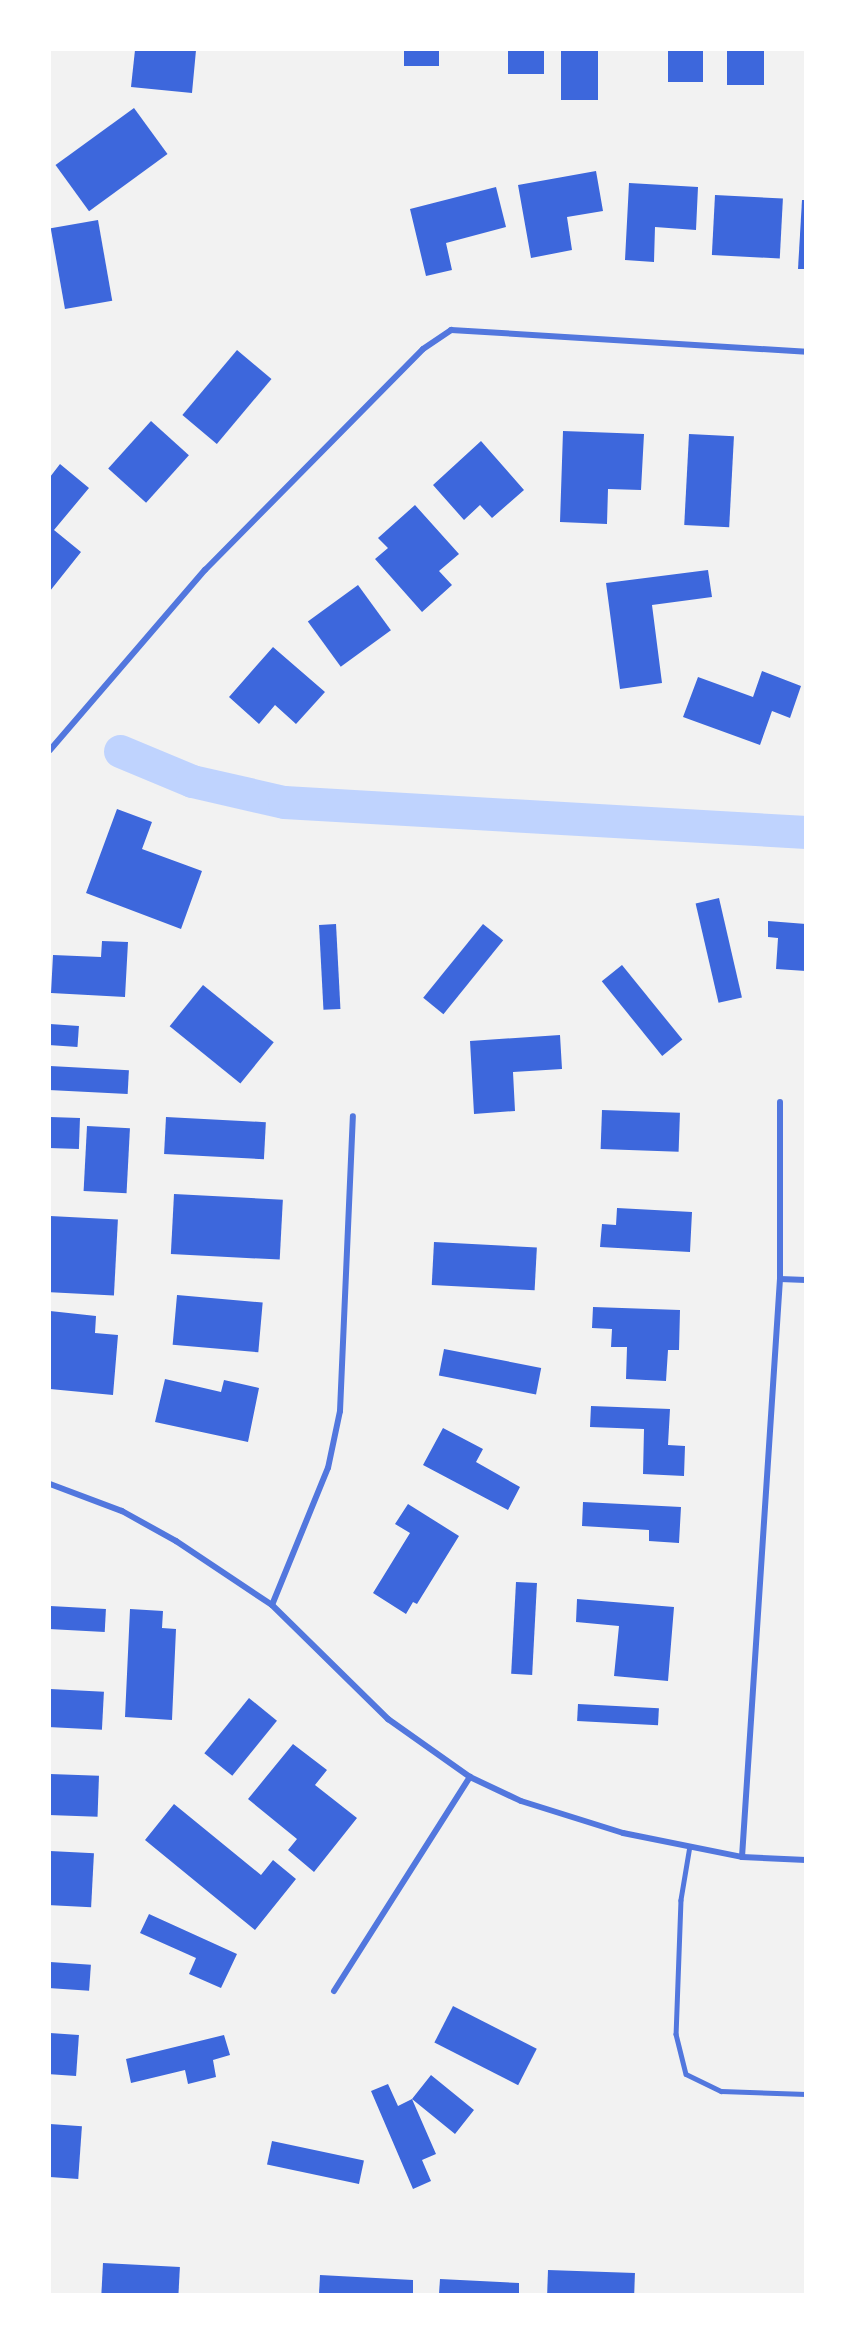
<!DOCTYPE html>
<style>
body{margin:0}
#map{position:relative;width:855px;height:2344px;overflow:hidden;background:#f2f2f2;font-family:"Roboto Serif",serif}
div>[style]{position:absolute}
.canal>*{height:33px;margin:-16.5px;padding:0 16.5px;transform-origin:16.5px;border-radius:16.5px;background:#bfd3fe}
.building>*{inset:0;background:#3d67dc;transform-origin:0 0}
.service>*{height:4.5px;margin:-2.25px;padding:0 2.25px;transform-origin:2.25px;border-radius:2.25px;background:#5277de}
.minor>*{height:6px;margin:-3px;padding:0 3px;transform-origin:3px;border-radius:3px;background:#5277de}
span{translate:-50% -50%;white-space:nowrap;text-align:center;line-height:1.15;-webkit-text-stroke:4.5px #fff;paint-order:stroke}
.frame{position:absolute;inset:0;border:51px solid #fff;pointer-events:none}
</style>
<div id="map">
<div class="canal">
<div style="left:120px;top:751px;width:78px;rotate:22.6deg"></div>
<div style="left:192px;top:781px;width:94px;rotate:12.9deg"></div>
<div style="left:284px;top:802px;width:523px;rotate:3.29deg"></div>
</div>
<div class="building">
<div style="clip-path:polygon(135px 50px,196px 50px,192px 93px,131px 87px)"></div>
<div style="left:404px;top:50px;width:35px;height:16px"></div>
<div style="left:508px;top:50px;width:36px;height:24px"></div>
<div style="left:561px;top:50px;width:37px;height:50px"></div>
<div style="left:668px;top:50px;width:35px;height:32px"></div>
<div style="left:727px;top:50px;width:37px;height:35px"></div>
<div style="left:134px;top:108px;width:57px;height:97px;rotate:54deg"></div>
<div style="clip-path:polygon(596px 171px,603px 211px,567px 217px,572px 250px,531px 258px,518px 185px)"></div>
<div style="clip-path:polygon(629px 183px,698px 187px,696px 230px,655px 227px,654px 262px,625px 260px)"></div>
<div style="clip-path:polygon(496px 187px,506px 227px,446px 243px,452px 270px,426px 276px,410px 209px)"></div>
<div style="left:715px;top:195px;width:68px;height:60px;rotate:3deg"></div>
<div style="clip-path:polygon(802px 200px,806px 200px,806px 269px,798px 269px)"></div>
<div style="left:98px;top:220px;width:82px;height:48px;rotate:80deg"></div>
<div style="left:237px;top:350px;width:45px;height:85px;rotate:40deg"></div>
<div style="left:151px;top:421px;width:51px;height:64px;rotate:42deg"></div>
<div style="clip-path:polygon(563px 431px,644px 434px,641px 490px,608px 489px,607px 524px,560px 522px)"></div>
<div style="left:689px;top:434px;width:45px;height:91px;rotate:3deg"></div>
<div style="clip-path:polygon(481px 441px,524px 490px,492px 518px,480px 505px,464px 520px,433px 485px)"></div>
<div style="clip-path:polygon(60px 464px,89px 488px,54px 530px,81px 552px,50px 591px,50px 477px)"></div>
<div style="clip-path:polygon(415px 505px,459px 554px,439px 571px,452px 585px,422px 612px,375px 559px,388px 548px,378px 538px)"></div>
<div style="clip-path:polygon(708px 570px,712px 597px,652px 605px,662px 683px,620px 689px,606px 583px)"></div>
<div style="left:358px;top:585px;width:56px;height:62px;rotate:54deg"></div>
<div style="clip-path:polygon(273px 647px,325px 692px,296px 724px,275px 705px,259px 724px,229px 697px)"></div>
<div style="clip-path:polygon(762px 671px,801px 686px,790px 718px,772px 711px,760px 745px,683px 717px,698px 677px,753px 697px)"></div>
<div style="clip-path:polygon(117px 809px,152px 822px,142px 849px,202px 871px,181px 929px,86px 893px)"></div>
<div style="left:719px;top:898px;width:102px;height:24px;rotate:77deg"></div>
<div style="clip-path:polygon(768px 921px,806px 924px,806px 971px,776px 969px,778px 938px,768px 937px)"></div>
<div style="left:336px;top:924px;width:85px;height:17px;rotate:87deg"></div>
<div style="left:483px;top:924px;width:26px;height:95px;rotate:39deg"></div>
<div style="clip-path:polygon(102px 941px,128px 942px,125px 997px,51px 993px,53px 955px,101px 957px)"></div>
<div style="left:622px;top:965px;width:96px;height:26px;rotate:51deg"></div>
<div style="left:203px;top:985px;width:91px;height:53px;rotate:39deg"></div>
<div style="left:50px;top:1024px;width:29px;height:21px;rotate:4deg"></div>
<div style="clip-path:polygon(560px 1035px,562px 1069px,513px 1072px,515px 1111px,474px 1114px,470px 1041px)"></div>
<div style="left:50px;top:1066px;width:79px;height:24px;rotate:3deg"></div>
<div style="left:602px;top:1110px;width:78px;height:39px;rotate:2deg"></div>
<div style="left:50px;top:1117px;width:30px;height:31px;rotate:2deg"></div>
<div style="left:166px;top:1117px;width:100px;height:37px;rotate:3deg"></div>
<div style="left:87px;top:1126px;width:43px;height:65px;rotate:3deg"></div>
<div style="left:174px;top:1194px;width:109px;height:60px;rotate:3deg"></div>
<div style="clip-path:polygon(617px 1208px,692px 1212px,690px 1252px,600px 1247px,602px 1224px,616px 1225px)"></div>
<div style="left:50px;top:1216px;width:68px;height:76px;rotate:3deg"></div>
<div style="left:434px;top:1242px;width:103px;height:43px;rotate:3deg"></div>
<div style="left:177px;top:1295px;width:86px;height:50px;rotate:5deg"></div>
<div style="clip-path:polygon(593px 1307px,680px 1310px,679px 1350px,668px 1350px,666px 1381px,626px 1379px,627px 1347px,611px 1347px,612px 1329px,592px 1328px)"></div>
<div style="clip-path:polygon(50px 1311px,96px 1316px,95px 1333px,118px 1335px,113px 1395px,50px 1389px)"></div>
<div style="left:444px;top:1349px;width:99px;height:27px;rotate:11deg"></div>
<div style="clip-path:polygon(165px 1379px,221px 1392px,224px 1380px,259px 1388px,248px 1442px,155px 1422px)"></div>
<div style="clip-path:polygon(591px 1406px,670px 1409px,668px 1445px,685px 1446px,684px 1476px,643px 1474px,644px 1429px,590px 1427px)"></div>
<div style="clip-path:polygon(443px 1428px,483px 1449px,476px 1462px,520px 1487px,508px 1510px,423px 1465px)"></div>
<div style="clip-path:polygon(583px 1502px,681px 1507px,679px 1543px,649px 1541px,649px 1530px,582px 1526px)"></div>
<div style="clip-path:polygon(408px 1504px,459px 1536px,417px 1604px,413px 1602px,406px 1614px,373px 1593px,410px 1533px,395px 1524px)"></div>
<div style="left:516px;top:1582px;width:21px;height:92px;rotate:3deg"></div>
<div style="clip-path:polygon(577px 1599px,674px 1607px,668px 1681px,614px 1676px,619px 1626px,576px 1622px)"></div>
<div style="left:50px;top:1606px;width:56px;height:23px;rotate:3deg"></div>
<div style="clip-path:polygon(130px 1609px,163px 1611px,162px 1628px,176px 1629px,172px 1720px,125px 1717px)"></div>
<div style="left:50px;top:1689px;width:54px;height:38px;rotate:3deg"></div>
<div style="left:249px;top:1698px;width:36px;height:71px;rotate:39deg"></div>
<div style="left:578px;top:1704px;width:81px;height:17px;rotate:3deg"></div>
<div style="clip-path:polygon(293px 1744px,327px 1770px,315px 1785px,357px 1818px,314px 1872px,288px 1850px,297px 1839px,248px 1799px)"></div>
<div style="left:50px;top:1774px;width:49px;height:41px;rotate:2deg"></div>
<div style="clip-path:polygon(174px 1804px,261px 1875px,273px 1860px,296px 1879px,255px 1930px,145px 1840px)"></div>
<div style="left:50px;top:1851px;width:44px;height:54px;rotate:3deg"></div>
<div style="clip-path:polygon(149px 1914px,237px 1954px,221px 1988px,189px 1974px,196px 1958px,140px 1933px)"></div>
<div style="left:50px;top:1962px;width:41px;height:26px;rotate:4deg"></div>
<div style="left:453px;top:2006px;width:94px;height:41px;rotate:27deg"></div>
<div style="left:50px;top:2033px;width:29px;height:41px;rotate:4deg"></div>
<div style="clip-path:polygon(224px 2035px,230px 2055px,213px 2060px,216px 2077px,188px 2084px,185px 2070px,131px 2083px,126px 2059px)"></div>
<div style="clip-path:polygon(431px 2075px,474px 2110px,455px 2134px,412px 2099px,436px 2154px,422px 2160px,431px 2181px,413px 2189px,371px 2091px,388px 2084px,398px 2106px,412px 2099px)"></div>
<div style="left:50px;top:2124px;width:32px;height:53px;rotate:4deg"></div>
<div style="left:272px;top:2141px;width:94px;height:24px;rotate:12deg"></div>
<div style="left:103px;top:2263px;width:77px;height:31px;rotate:3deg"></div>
<div style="left:548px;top:2270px;width:87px;height:24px;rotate:2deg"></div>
<div style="clip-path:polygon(320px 2275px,413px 2280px,413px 2294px,319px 2294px)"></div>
<div style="clip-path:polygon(440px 2279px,519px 2283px,519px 2294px,439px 2294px)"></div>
</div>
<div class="service">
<div style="left:690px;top:1846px;width:55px;rotate:99.5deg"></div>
<div style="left:681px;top:1900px;width:134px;rotate:92.1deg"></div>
<div style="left:676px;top:2034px;width:41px;rotate:76deg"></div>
<div style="left:686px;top:2074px;width:39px;rotate:26deg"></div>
<div style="left:721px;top:2091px;width:85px;rotate:2deg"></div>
</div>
<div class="minor">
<div style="left:50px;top:750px;width:238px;rotate:-49.3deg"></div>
<div style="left:205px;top:570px;width:310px;rotate:-45.4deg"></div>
<div style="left:423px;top:349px;width:34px;rotate:-34deg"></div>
<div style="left:451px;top:330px;width:356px;rotate:3.5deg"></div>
<div style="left:780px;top:1279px;width:26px;rotate:2deg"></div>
<div style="left:50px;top:1484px;width:77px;rotate:20.6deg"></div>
<div style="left:122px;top:1511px;width:62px;rotate:29.1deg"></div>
<div style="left:176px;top:1541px;width:115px;rotate:33.7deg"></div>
<div style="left:272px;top:1605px;width:163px;rotate:44.5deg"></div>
<div style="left:388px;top:1719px;width:100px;rotate:35.3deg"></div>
<div style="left:470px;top:1777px;width:56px;rotate:25.2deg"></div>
<div style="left:521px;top:1801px;width:107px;rotate:17.4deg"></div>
<div style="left:623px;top:1833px;width:121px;rotate:11.4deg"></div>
<div style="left:742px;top:1857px;width:64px;rotate:2.7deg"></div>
<div style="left:272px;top:1605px;width:148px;rotate:-67.8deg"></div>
<div style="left:328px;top:1468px;width:58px;rotate:-78.1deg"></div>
<div style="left:340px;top:1411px;width:295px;rotate:-87.5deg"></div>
<div style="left:742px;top:1857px;width:579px;rotate:-86.24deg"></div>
<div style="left:780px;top:1279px;width:177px;rotate:-90deg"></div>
<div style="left:334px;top:1991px;width:254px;rotate:-57.6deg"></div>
</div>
<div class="frame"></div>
</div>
